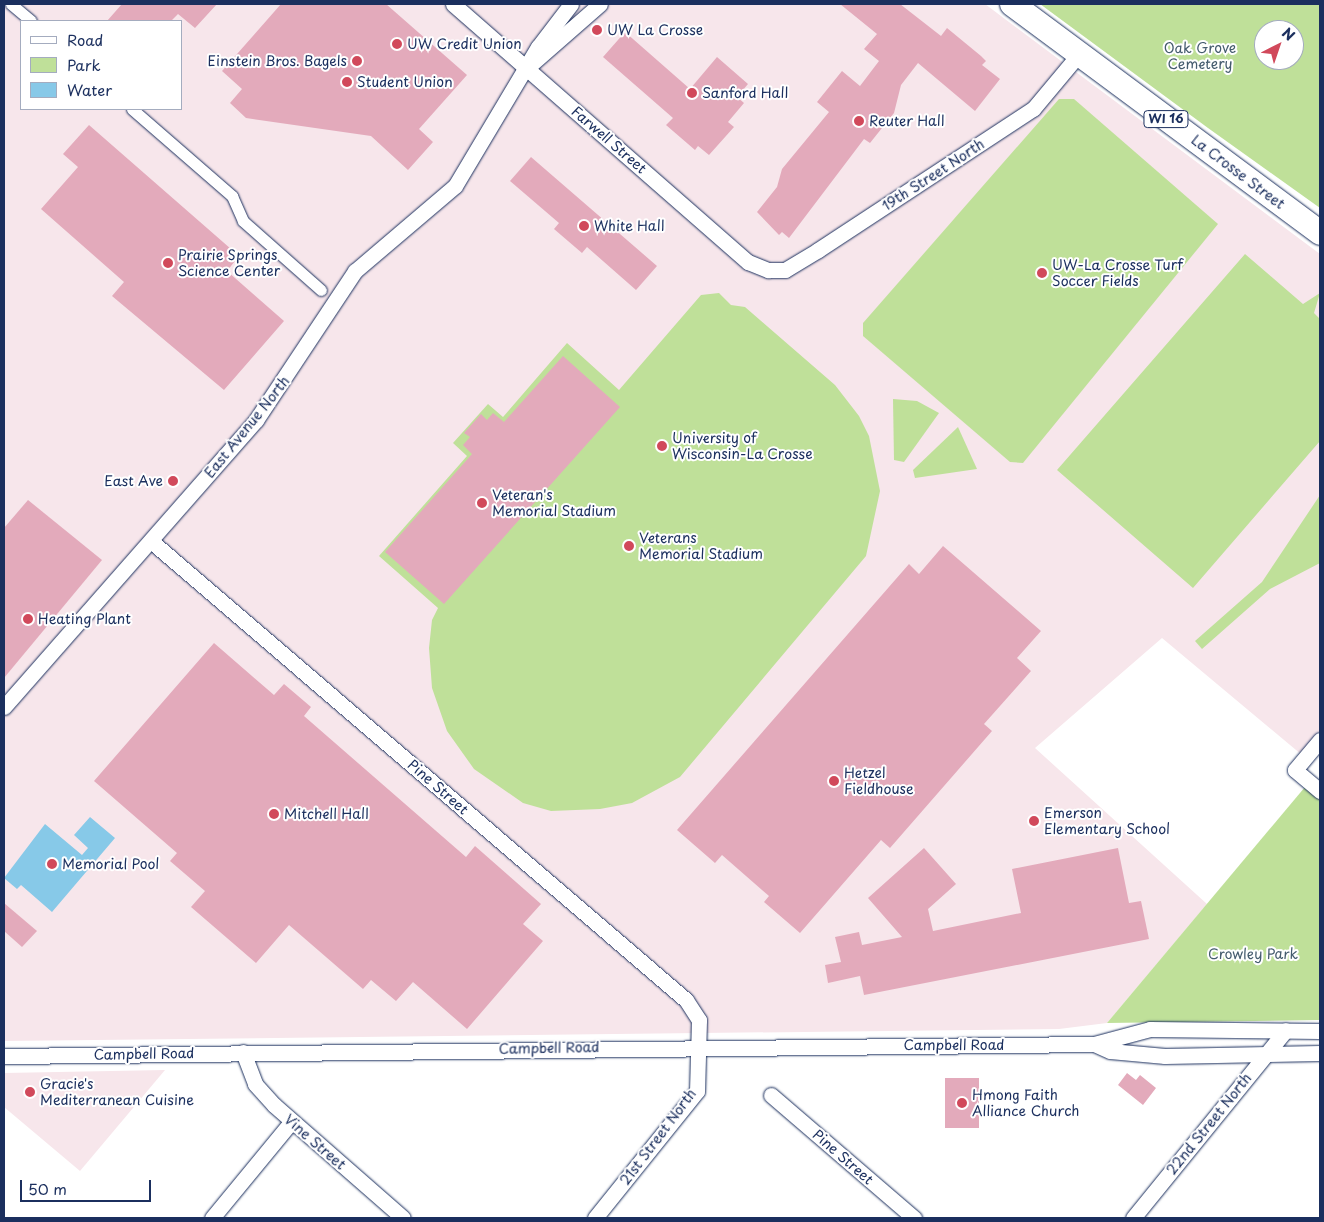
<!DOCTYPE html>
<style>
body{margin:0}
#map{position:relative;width:1324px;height:1222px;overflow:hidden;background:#fff;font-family:"Playpen Sans",sans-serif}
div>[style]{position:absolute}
.built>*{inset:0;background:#f7e6eb}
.green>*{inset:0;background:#bfe099}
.water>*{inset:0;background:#87c9e8}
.building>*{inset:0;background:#e3aabb;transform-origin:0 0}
.roads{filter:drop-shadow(0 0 1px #1b2f5e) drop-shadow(0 0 1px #1b2f5e)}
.pedestrian>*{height:11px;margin:-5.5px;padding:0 5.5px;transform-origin:5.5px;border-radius:5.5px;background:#fff}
.minor>*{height:15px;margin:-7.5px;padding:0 7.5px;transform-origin:7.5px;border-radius:7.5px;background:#fff}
.primary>*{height:24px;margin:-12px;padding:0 12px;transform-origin:12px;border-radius:12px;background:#fff}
.dots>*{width:14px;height:14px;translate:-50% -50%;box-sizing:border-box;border:2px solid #fff;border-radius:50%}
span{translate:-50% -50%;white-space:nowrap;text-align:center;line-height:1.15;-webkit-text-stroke:4px #fff;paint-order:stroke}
.shield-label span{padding:1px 4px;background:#fff;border:1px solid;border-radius:4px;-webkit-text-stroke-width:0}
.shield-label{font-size:12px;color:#1b2f5e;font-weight:700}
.poi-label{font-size:14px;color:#1b2f5e}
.left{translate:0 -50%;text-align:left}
.right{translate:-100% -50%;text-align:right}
.park-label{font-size:14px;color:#445b6d}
.street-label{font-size:14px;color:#1b2f5e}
.frame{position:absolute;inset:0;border:5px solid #1b2f5e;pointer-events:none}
.legend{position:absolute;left:20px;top:20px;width:162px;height:90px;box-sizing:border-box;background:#fff;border:1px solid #a4acbf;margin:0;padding:6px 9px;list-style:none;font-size:15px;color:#1b2f5e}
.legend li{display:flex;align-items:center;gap:10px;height:25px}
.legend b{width:25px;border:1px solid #a4acbf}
.north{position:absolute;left:1254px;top:20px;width:50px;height:50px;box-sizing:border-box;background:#fff;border:1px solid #a4acbf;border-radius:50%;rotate:41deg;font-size:14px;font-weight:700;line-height:20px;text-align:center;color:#1b2f5e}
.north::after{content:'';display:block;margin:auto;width:18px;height:22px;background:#d1495b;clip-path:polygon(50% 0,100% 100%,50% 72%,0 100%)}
.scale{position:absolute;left:20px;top:1180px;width:131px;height:22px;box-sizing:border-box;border:2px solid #1b2f5e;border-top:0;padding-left:6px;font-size:15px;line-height:18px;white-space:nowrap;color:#1b2f5e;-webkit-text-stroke:4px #fff;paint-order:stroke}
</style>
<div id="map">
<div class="built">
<div style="clip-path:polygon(evenodd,4px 4px,985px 4px,1320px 254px,1320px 730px,1302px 755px,1162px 638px,1035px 748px,1207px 904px,1107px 1023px,1059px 1029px,4px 1041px,4px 4px,21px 21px,181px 21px,181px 109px,21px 109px,21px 21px)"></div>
<div style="clip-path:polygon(165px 1070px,80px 1171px,4px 1107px,4px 1073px)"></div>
</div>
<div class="green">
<div style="clip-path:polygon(evenodd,1040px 4px,1320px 4px,1320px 208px,1208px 128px,1040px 4px,1264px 30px,1294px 30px,1294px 60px,1264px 60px,1264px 30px)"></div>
<div style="clip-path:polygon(1059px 99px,1074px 99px,1218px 224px,1023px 463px,1010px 462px,863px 336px,863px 323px)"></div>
<div style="clip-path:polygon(1245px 254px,1303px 304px,1320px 293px,1314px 313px,1320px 319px,1320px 441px,1193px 588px,1057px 470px)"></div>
<div style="clip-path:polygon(719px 293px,731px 305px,745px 307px,835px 385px,859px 416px,869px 436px,880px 491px,866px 556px,680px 777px,632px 803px,600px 809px,551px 811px,523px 803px,474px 769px,447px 731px,432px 688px,429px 648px,432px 620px,438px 608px,379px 556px,467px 456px,453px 443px,488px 404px,503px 417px,567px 343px,619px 390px,701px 295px)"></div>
<div style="clip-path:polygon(893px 399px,917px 401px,939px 413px,904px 462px,894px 460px)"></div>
<div style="clip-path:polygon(958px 427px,977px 469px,915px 478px,913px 470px)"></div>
<div style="clip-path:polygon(1320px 495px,1320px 563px,1270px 589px,1202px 649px,1195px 641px,1262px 582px)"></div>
<div style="clip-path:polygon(1305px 787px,1320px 800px,1320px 1020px,1107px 1023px)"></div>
</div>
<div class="water">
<div style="clip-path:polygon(90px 817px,115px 838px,52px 912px,21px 885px,17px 889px,4px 878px,45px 824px,82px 855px,88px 848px,74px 835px)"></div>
</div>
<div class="building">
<div style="clip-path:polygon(122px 4px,217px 4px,195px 28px,178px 14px,171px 21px,107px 21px)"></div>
<div style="clip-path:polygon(281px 4px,386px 4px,467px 75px,419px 129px,433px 142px,408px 170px,371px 136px,246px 118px,230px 103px,242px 89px,222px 71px)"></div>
<div style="clip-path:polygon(840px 4px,900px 4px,941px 36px,947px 28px,981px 56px,986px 61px,982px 65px,1000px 79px,975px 111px,918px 63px,901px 85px,894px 113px,870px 143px,864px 139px,789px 238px,782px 232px,779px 235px,757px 212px,777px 187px,782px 169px,829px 112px,817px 102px,842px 71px,860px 86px,879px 61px,864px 49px,877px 34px)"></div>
<div style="clip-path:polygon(625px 32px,690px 89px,717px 57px,748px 84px,737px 97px,744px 103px,728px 122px,734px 127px,709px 155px,698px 146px,695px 150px,666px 125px,673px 118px,603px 57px)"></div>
<div style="clip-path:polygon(89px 125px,239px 256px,227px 271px,284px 321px,224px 390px,112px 296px,124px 282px,41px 209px,78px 167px,63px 154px)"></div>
<div style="clip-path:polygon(531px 157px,657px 266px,636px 290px,587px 247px,582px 253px,554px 229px,559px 223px,510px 181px)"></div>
<div style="clip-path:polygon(563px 356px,620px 407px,444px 604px,385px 552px,472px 454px,463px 445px,470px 437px,464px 433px,481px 414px,487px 420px,493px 413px,504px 422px)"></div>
<div style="clip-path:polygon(28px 500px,102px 560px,4px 678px,4px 528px)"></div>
<div style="clip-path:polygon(943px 546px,1041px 631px,1017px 658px,1031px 671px,984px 724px,992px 731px,890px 848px,881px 840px,800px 933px,764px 902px,769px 896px,722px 855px,715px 863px,677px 830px,909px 564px,919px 574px)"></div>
<div style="clip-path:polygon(214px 643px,274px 695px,284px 684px,311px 707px,304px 716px,466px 857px,475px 846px,541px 904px,523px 924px,543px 941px,467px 1029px,413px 982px,396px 1001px,371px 980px,363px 989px,289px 925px,256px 963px,191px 907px,205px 891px,170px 861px,177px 853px,94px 781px)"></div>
<div style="clip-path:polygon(924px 848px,956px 884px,928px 909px,933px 931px,1021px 913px,1012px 869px,1118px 848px,1129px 903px,1141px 901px,1149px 939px,864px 995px,860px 976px,828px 983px,825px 965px,841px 962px,835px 937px,859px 932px,862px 945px,902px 937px,868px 898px)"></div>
<div style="clip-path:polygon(4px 903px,37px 931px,22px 947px,4px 931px)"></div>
<div style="clip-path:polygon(1127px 1073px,1136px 1080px,1140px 1075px,1156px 1088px,1143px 1105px,1118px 1085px)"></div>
<div style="left:945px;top:1078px;width:34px;height:50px"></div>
</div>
<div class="roads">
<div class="pedestrian">
<div style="left:11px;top:4px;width:26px;rotate:40deg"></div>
<div style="left:132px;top:109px;width:133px;rotate:41deg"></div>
<div style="left:232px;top:196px;width:27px;rotate:66deg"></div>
<div style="left:243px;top:221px;width:104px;rotate:41.5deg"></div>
</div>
<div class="minor">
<div style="left:453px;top:4px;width:392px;rotate:41.2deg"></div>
<div style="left:748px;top:262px;width:22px;rotate:22deg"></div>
<div style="left:768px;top:270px;width:17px"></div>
<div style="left:785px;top:270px;width:39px;rotate:-31deg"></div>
<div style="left:818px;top:250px;width:257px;rotate:-33.3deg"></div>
<div style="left:1033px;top:109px;width:72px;rotate:-50.1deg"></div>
<div style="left:529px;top:66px;width:94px;rotate:-41.1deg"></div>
<div style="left:151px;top:541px;width:705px;rotate:40.63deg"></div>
<div style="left:686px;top:1000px;width:24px;rotate:57deg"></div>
<div style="left:699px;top:1020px;width:71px;rotate:91.6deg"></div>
<div style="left:697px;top:1091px;width:163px;rotate:128.8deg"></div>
<div style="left:4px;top:707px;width:382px;rotate:-48.7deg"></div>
<div style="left:256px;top:420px;width:179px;rotate:-56.4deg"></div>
<div style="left:355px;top:271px;width:131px;rotate:-40.4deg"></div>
<div style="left:455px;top:186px;width:162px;rotate:-59.2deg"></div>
<div style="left:538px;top:47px;width:54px;rotate:-52.5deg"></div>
<div style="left:1320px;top:740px;width:39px;rotate:130deg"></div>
<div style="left:1295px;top:770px;width:33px;rotate:40deg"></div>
<div style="left:1094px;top:1044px;width:17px;rotate:24deg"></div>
<div style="left:1110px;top:1051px;width:55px;rotate:5.2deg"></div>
<div style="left:1165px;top:1056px;width:155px;rotate:-1.1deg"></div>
<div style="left:243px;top:1052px;width:34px;rotate:69deg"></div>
<div style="left:255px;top:1084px;width:28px;rotate:48deg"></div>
<div style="left:274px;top:1105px;width:171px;rotate:41.2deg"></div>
<div style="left:4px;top:1056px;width:1090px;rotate:-0.63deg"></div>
<div style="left:1094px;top:1044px;width:58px;rotate:-15deg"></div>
<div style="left:1150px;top:1029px;width:170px;rotate:0.7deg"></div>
<div style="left:771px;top:1095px;width:189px;rotate:40.7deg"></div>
<div style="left:212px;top:1218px;width:124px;rotate:-50.5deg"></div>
<div style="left:1133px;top:1218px;width:242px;rotate:-50.9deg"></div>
</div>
<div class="primary">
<div style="left:1012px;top:4px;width:384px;rotate:36.6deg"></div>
</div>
</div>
<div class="dots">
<div style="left:597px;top:30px;background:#d1495b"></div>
<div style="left:397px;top:44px;background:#d1495b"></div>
<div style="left:357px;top:61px;background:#d1495b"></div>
<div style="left:347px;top:82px;background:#d1495b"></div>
<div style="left:692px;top:93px;background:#d1495b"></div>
<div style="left:859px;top:121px;background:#d1495b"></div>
<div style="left:584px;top:226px;background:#d1495b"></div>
<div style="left:168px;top:263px;background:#d1495b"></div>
<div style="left:1042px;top:273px;background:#d1495b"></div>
<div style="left:662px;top:446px;background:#d1495b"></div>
<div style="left:173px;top:481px;background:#d1495b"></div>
<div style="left:482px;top:503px;background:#d1495b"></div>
<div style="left:629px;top:546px;background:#d1495b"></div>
<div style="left:28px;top:619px;background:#d1495b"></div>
<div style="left:834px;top:781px;background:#d1495b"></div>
<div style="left:274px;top:814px;background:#d1495b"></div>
<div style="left:1034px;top:821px;background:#d1495b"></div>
<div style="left:52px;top:864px;background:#d1495b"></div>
<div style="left:30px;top:1092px;background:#d1495b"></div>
<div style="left:962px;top:1103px;background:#d1495b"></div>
</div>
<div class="shield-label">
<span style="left:1166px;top:119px">WI 16</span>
</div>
<div class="poi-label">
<span class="left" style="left:607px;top:30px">UW La Crosse</span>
<span class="left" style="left:407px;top:44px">UW Credit Union</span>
<span class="right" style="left:347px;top:61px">Einstein Bros. Bagels</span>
<span class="left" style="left:357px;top:82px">Student Union</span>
<span class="left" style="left:702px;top:93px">Sanford Hall</span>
<span class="left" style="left:869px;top:121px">Reuter Hall</span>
<span class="left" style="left:594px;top:226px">White Hall</span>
<span class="left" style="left:178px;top:263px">Prairie Springs<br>Science Center</span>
<span class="left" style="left:1052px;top:273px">UW-La Crosse Turf<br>Soccer Fields</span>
<span class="left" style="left:672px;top:446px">University of<br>Wisconsin-La Crosse</span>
<span class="right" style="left:163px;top:481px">East Ave</span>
<span class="left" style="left:492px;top:503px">Veteran's<br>Memorial Stadium</span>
<span class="left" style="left:639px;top:546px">Veterans<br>Memorial Stadium</span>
<span class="left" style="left:38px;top:619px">Heating Plant</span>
<span class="left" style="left:844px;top:781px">Hetzel<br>Fieldhouse</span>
<span class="left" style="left:1044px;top:821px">Emerson<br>Elementary School</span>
<span class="left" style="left:284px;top:814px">Mitchell Hall</span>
<span class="left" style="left:62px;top:864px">Memorial Pool</span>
<span class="left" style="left:40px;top:1092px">Gracie's<br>Mediterranean Cuisine</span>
<span class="left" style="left:972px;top:1103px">Hmong Faith<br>Alliance Church</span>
</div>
<div class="park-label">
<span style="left:1200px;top:56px">Oak Grove<br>Cemetery</span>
<span style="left:1253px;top:954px">Crowley Park</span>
</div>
<div class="street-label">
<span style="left:609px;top:140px;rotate:41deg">Farwell Street</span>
<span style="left:1238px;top:172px;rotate:37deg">La Crosse Street</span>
<span style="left:933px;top:175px;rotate:-33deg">19th Street North</span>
<span style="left:247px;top:427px;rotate:-51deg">East Avenue North</span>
<span style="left:438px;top:787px;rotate:41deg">Pine Street</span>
<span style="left:954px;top:1045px">Campbell Road</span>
<span style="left:549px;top:1048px;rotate:-1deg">Campbell Road</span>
<span style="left:144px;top:1054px;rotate:-1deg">Campbell Road</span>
<span style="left:1209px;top:1124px;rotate:-51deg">22nd Street North</span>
<span style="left:658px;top:1137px;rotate:-53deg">21st Street North</span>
<span style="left:315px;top:1142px;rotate:41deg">Vine Street</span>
<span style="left:843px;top:1157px;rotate:41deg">Pine Street</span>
</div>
<div class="frame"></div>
<ul class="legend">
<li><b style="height:6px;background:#fff"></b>Road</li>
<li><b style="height:14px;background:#bfe099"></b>Park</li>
<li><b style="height:14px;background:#87c9e8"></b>Water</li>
</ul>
<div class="north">N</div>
<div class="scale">50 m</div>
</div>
